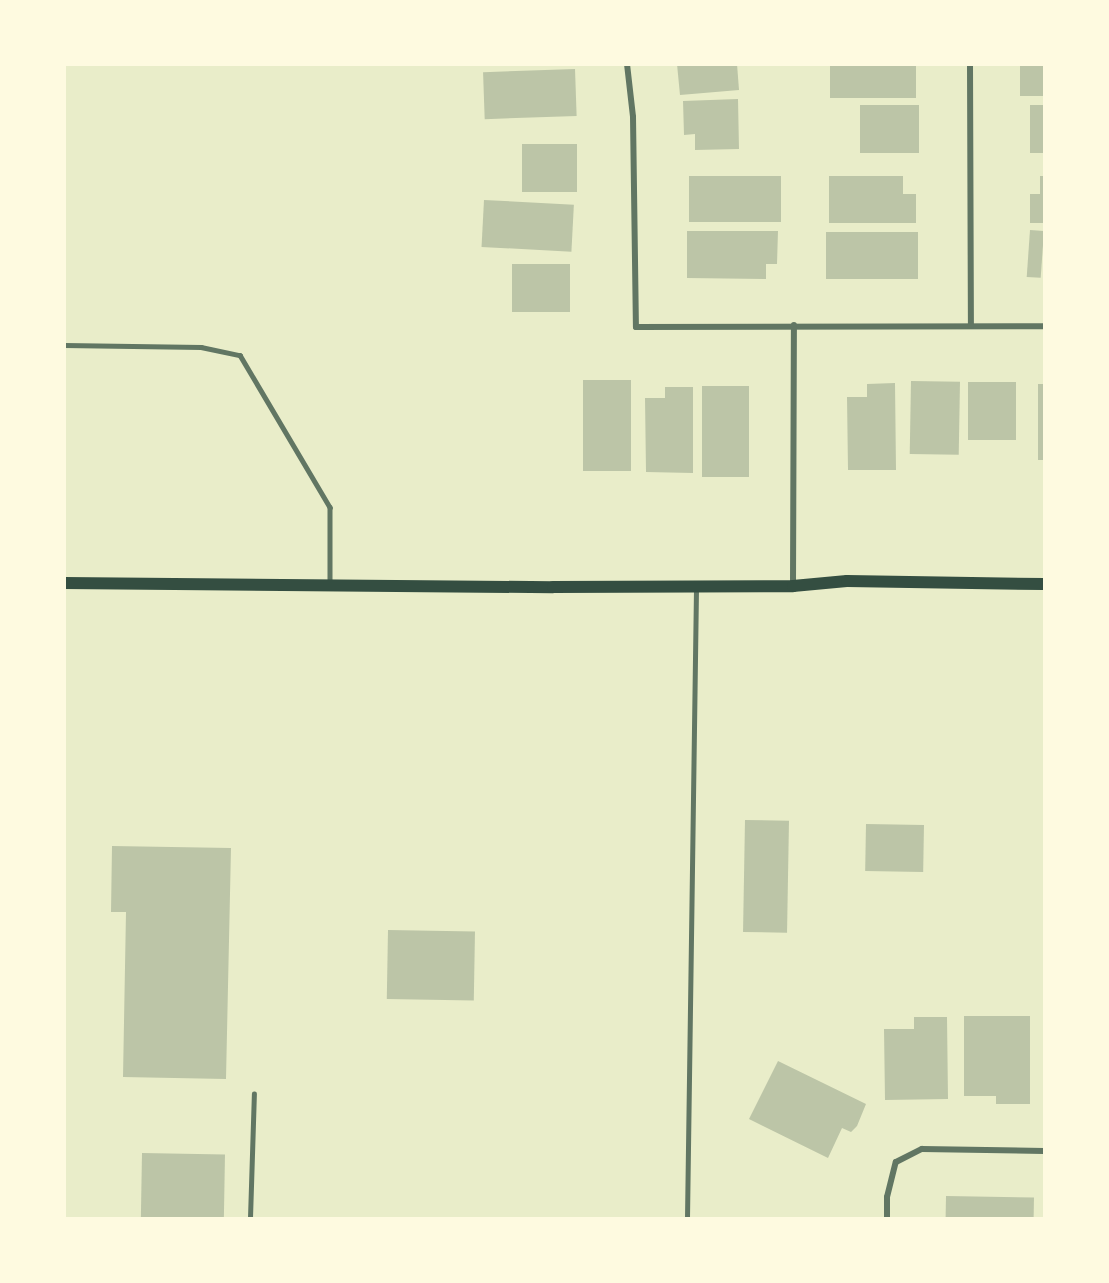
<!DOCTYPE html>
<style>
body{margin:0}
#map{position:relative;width:1109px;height:1283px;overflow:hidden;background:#e9edc9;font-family:Lato,sans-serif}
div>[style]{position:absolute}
.building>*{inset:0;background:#bcc5a7;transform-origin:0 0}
.service>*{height:4.5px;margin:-2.25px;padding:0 2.25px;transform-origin:2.25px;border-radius:2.25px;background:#617663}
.minor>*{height:6px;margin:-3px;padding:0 3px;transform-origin:3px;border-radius:3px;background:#617663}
.secondary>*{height:12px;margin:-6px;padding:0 6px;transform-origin:6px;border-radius:6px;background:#344e41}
span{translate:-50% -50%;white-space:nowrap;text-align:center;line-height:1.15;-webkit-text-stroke:6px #fefae0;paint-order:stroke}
.frame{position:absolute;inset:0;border:66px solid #fefae0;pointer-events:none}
</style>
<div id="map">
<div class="building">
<div style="clip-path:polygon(677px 64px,737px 64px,739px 90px,680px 95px)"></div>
<div style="left:830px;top:64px;width:86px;height:34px"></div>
<div style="left:1020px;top:64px;width:24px;height:32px"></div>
<div style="left:575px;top:69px;width:47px;height:92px;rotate:88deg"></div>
<div style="clip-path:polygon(738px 99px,739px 149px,695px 150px,695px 134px,684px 135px,683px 101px)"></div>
<div style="left:860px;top:105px;width:59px;height:48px"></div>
<div style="left:1030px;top:105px;width:14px;height:48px"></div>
<div style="left:522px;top:144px;width:55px;height:48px"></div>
<div style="left:689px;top:176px;width:92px;height:46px"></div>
<div style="clip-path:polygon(829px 176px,903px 176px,903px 194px,916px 194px,916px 223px,829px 223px)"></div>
<div style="clip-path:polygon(1040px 176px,1044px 176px,1044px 223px,1030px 223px,1030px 194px,1040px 194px)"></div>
<div style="left:484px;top:200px;width:90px;height:47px;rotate:3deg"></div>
<div style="left:1030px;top:230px;width:14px;height:47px;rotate:4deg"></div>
<div style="clip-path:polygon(687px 231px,778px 231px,777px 264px,766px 264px,766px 279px,687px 278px)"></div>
<div style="left:826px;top:232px;width:92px;height:47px"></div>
<div style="left:570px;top:264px;width:48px;height:58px;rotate:90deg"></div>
<div style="left:583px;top:380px;width:48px;height:91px"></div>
<div style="left:911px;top:381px;width:49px;height:73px;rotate:1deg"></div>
<div style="left:968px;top:382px;width:48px;height:58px"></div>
<div style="clip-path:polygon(895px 383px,896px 470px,848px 470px,847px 397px,867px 397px,867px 384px)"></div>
<div style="left:1038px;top:384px;width:6px;height:76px"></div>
<div style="left:702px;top:386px;width:47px;height:91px"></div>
<div style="clip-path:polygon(665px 387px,693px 387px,693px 473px,646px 472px,645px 398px,665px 398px)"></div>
<div style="left:745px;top:820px;width:44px;height:112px;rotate:1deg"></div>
<div style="left:866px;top:824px;width:58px;height:47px;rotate:1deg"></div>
<div style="clip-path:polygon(112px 846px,231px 848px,226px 1079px,123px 1077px,126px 912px,111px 912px)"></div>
<div style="left:388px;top:930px;width:87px;height:69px;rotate:1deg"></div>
<div style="clip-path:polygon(964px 1016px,1030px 1016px,1030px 1104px,996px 1104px,996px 1096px,964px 1096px)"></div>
<div style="clip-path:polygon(914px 1017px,947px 1017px,948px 1099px,885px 1100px,884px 1029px,914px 1029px)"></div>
<div style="clip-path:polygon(778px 1061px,866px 1104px,857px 1126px,851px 1132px,842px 1128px,828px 1158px,749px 1119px)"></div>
<div style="left:142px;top:1153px;width:83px;height:65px;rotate:1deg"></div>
<div style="left:946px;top:1196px;width:88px;height:22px;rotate:1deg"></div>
</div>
<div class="service">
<div style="left:64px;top:345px;width:137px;rotate:0.8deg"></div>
<div style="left:201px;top:347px;width:40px;rotate:12deg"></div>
<div style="left:240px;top:355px;width:177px;rotate:59.4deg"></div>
<div style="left:330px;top:507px;width:76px;rotate:90deg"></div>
<div style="left:250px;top:1218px;width:124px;rotate:-88.2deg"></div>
<div style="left:687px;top:1218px;width:629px;rotate:-89.18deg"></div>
</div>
<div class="minor">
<div style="left:627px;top:64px;width:53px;rotate:83.5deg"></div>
<div style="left:633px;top:117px;width:210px;rotate:89.2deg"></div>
<div style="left:636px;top:327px;width:408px;rotate:-0.1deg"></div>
<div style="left:970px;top:64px;width:262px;rotate:89.8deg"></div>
<div style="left:793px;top:586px;width:261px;rotate:-89.8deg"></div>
<div style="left:887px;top:1218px;width:21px;rotate:-90deg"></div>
<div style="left:887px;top:1197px;width:36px;rotate:-76deg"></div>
<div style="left:896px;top:1162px;width:29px;rotate:-27deg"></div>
<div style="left:922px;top:1149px;width:122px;rotate:0.9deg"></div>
</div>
<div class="secondary">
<div style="left:64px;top:583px;width:489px;rotate:0.5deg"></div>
<div style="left:553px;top:587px;width:240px;rotate:-0.2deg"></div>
<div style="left:793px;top:586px;width:54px;rotate:-5.3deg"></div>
<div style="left:847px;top:581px;width:197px;rotate:0.9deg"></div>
</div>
<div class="frame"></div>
</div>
